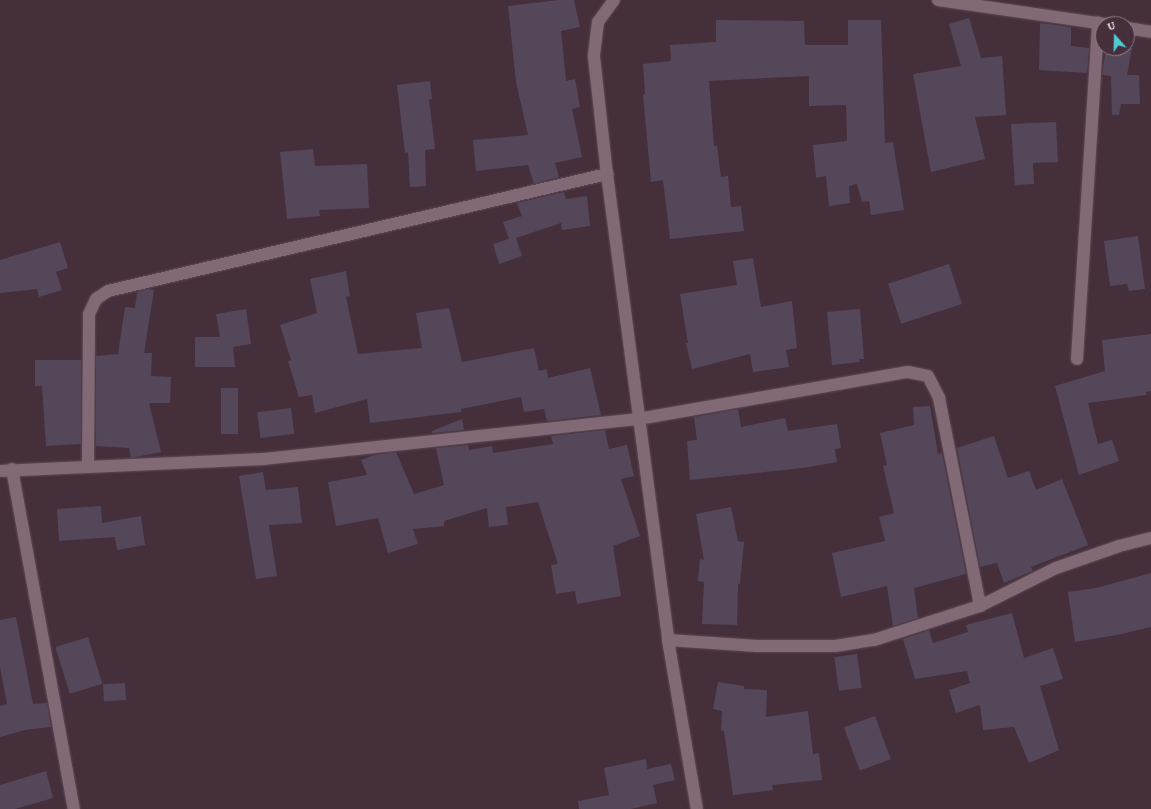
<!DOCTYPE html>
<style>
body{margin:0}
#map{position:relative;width:1151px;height:809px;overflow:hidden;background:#452f3b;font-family:"Crimson Pro",serif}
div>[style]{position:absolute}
.building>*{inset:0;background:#55475a;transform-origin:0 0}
.roads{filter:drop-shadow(0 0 1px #5d4b55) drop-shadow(0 0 1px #5d4b55)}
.street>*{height:12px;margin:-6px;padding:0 6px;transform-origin:6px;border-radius:6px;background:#826976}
.secondary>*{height:12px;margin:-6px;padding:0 6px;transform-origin:6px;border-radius:6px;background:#826976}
span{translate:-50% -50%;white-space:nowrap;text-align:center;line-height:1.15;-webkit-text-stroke:3.5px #452f3b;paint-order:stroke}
.north{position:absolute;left:1095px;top:16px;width:40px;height:40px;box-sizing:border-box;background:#452f3b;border:1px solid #8e7b85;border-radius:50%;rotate:340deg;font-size:11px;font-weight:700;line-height:16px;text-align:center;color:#fceef5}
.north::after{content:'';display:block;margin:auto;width:14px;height:18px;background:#51ccd3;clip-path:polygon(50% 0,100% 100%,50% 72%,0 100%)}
</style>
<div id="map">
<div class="building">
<div style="clip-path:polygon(559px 0,574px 0,580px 27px,561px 31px,566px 81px,575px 79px,580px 107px,572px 109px,582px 157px,555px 163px,559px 177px,534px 184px,528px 165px,476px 171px,473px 140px,528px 135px,516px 82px,508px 6px)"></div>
<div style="clip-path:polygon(969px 18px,981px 58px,1002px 56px,1006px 115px,975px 117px,985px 159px,931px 172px,913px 74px,961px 66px,949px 24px)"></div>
<div style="clip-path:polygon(716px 20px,804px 21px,805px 45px,848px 45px,848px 20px,881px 20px,885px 143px,893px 142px,904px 210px,871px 215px,869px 201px,862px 202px,857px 184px,849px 186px,850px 203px,829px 206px,826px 176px,816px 178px,813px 145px,847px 141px,846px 105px,809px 106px,809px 76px,709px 81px,714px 146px,717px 146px,721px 177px,728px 176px,731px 207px,741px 206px,744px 231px,670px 239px,663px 180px,651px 182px,643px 94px,645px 94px,643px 64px,671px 61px,670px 45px,716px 42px)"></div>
<div style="clip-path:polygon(1040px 23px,1071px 27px,1071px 46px,1089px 48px,1087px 73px,1039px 70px)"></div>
<div style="clip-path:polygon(1106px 48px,1132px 48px,1127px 75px,1139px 75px,1140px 104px,1121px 104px,1119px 115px,1112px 115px,1111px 76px,1102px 75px)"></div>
<div style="clip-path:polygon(430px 81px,432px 99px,429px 99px,435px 149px,425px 150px,426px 186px,410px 187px,408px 152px,405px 153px,397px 85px)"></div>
<div style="clip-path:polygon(1056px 122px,1058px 162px,1033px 163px,1034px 184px,1015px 185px,1011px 124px)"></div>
<div style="clip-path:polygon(313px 149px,315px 166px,367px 164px,369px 208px,319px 210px,320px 216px,287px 219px,280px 152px)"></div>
<div style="clip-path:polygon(564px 192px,566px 199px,587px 196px,590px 226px,562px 230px,561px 223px,516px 238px,522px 256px,499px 264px,493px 244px,509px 239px,503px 222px,522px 216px,517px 203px)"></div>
<div style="clip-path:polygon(1138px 236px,1145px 289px,1129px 291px,1127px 284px,1110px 286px,1104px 241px)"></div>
<div style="clip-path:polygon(60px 242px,68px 268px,56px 272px,62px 290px,39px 297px,37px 289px,0 293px,0 260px)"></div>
<div style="clip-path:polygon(753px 258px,761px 307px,792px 301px,797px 348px,786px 350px,789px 367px,753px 372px,750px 354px,692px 369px,686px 343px,688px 343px,680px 294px,737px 285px,733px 261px)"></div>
<div style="left:949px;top:264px;width:42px;height:64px;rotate:72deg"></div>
<div style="clip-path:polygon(346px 271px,350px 296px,346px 297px,358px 354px,422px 348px,416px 313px,449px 308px,462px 362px,534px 348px,539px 371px,547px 369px,548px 378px,590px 368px,601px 415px,547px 421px,544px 409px,524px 412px,521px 397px,461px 409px,461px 412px,370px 423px,367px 399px,315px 413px,312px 395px,299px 397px,288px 361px,291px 360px,280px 325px,317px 313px,310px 279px)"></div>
<div style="clip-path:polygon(147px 289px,154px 290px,144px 353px,152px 353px,151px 376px,171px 377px,170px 403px,149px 403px,161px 452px,131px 458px,129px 448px,96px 446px,96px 356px,118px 354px,125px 307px,135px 308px,137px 292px)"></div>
<div style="clip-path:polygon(246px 309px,251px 344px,233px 347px,235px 367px,195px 367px,195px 337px,220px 337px,216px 314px)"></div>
<div style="clip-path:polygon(860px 309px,864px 359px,859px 359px,860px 362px,832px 365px,827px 312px)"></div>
<div style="clip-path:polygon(1151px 334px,1151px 391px,1146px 392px,1146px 395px,1088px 403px,1098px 444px,1112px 440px,1119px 461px,1079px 475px,1055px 386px,1105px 371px,1102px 340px)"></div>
<div style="clip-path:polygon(35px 360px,81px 360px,81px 444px,46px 446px,42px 386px,35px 386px)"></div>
<div style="left:221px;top:388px;width:17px;height:46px"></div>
<div style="clip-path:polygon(930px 406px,938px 454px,942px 453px,966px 574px,914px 588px,918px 618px,893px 626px,887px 586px,841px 597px,832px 553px,885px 541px,879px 517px,894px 513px,883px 466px,887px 465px,880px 433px,914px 425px,913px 407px)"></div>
<div style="left:291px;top:408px;width:26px;height:34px;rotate:83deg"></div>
<div style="clip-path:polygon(738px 409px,741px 427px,785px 418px,788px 431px,837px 424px,841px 448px,835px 449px,837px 462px,803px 468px,690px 480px,687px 441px,697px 440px,694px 417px)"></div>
<div style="clip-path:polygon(462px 419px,464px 430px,432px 433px,432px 431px)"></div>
<div style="clip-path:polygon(605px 430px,609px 449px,627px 445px,634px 476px,621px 479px,640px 536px,613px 546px,621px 596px,577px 604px,575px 591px,556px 594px,551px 565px,558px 564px,538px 502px,506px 507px,508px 525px,489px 527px,487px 508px,444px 521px,444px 526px,413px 529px,418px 544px,388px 553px,378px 518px,336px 526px,328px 482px,367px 475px,361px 460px,374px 455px,396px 452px,414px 494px,444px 485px,436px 448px,468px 445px,469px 450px,492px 446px,493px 453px,553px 444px,551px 436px)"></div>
<div style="clip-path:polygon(994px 436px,1008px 478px,1029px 471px,1036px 490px,1062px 479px,1088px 545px,1031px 567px,1033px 571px,1004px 583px,997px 563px,980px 567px,957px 448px)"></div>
<div style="clip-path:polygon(263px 472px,266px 490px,298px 487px,302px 523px,269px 525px,277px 576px,256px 579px,239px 476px)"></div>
<div style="clip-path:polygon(101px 506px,102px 523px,141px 516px,145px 545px,117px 550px,115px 537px,59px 541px,57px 509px)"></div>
<div style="clip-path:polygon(731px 507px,738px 541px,744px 542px,740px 584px,738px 584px,737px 625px,702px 624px,704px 582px,698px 581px,700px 559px,704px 560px,696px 514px)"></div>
<div style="clip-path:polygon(1151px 573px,1151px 627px,1117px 635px,1075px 642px,1068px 592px,1096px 588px)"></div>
<div style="clip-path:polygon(1012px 613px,1024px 658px,1053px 648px,1063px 679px,1040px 686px,1059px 750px,1029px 763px,1014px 727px,983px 730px,980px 705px,956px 713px,949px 690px,970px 683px,967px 671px,915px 679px,903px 639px,929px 630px,933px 643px,968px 632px,966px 625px)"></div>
<div style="clip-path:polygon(16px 617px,33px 704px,47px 703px,51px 727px,25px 730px,0 737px,0 706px,7px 704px,0 667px,0 620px)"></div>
<div style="left:88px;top:637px;width:49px;height:34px;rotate:73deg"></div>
<div style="left:857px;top:654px;width:34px;height:23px;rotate:82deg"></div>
<div style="clip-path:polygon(718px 682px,744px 686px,744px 689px,767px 690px,766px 717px,808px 711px,813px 754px,819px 753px,822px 780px,772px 785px,773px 790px,733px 795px,724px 731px,721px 730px,722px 711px,713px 709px)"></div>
<div style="left:125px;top:683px;width:17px;height:22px;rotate:87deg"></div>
<div style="left:875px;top:716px;width:46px;height:33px;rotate:70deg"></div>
<div style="clip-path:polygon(646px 759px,647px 769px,671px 764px,675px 780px,653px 785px,657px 803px,631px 809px,579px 809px,578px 801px,609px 795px,604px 768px)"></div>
<div style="clip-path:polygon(46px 771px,53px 798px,15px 809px,0 809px,0 785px)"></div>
</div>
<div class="roads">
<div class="street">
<div style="left:938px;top:0;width:169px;rotate:8.2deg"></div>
<div style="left:1127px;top:28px;width:24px;rotate:9deg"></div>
<div style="left:1077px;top:359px;width:337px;rotate:-86.4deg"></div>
<div style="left:88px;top:466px;width:152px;rotate:-89.6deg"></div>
<div style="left:89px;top:314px;width:17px;rotate:-65deg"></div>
<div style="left:96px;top:299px;width:14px;rotate:-34deg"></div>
<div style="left:108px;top:291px;width:513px;rotate:-13.2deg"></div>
<div style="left:12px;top:469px;width:346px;rotate:79.7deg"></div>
<div style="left:0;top:471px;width:264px;rotate:-2.6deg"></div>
<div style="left:264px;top:459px;width:376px;rotate:-6.1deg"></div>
<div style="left:638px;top:419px;width:274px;rotate:-9.9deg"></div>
<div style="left:908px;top:372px;width:20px;rotate:11deg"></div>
<div style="left:928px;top:376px;width:25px;rotate:63deg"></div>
<div style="left:939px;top:398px;width:212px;rotate:78.8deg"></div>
<div style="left:668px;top:640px;width:89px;rotate:3.9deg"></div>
<div style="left:757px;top:646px;width:78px"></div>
<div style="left:835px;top:646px;width:39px;rotate:-9deg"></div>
<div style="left:874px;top:640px;width:111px;rotate:-17.8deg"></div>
<div style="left:980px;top:606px;width:85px;rotate:-26.6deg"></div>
<div style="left:1056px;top:568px;width:67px;rotate:-19.2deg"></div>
<div style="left:1119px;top:546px;width:33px;rotate:-14deg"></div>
</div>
<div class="secondary">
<div style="left:614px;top:0;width:27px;rotate:126deg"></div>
<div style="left:598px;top:22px;width:35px;rotate:97deg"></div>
<div style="left:594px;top:57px;width:118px;rotate:83.7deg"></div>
<div style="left:607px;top:174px;width:470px;rotate:82.5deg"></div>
<div style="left:668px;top:640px;width:171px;rotate:80.3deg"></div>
</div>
</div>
<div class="north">U</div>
</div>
